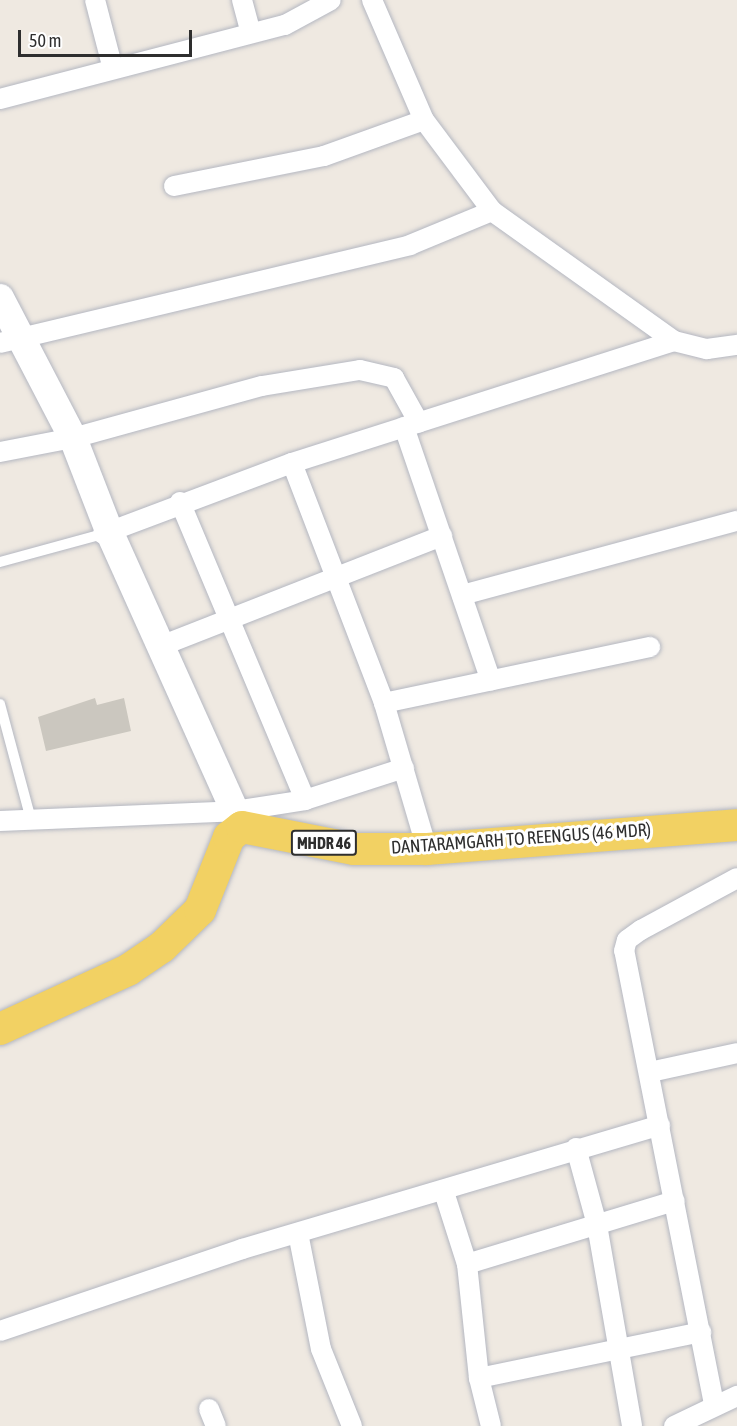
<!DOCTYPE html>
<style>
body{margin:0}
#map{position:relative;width:737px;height:1426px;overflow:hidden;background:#efe9e1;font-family:"Asap Condensed",sans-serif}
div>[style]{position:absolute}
.building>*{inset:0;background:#cbc7bf}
.roads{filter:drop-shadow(0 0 2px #b4b7c1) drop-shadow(0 0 2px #b4b7c1)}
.lane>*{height:10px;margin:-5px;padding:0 5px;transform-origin:5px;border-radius:5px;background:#fff}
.street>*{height:20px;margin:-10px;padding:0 10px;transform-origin:10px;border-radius:10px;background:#fff}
.secondary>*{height:28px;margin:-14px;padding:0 14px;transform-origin:14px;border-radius:14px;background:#fff}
.primary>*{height:32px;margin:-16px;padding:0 16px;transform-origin:16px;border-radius:16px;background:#f2d163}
span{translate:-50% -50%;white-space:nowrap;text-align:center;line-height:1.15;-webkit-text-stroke:6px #fff;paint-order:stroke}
.shield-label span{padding:2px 4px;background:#fff;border:2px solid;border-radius:4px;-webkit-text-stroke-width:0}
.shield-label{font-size:16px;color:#2e2e2e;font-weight:700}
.street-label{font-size:18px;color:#2e2e2e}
.scale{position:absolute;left:18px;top:30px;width:174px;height:27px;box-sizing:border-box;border:3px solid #2e2e2e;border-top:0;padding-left:8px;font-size:18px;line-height:21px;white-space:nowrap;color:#2e2e2e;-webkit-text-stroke:4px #fff;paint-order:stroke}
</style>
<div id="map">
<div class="building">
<div style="clip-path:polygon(95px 698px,97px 705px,124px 698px,131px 731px,46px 751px,38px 717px)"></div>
</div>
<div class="roads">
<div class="lane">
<div style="left:0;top:562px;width:107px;rotate:-15.2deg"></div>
<div style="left:0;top:704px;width:116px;rotate:75deg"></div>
</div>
<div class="street">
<div style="left:95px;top:0;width:71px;rotate:75.4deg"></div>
<div style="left:242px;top:0;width:34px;rotate:75deg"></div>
<div style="left:372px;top:0;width:131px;rotate:66.6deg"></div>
<div style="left:424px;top:120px;width:114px;rotate:53.2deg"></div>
<div style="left:492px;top:211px;width:224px;rotate:35.5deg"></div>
<div style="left:674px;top:341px;width:34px;rotate:14deg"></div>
<div style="left:707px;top:349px;width:30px;rotate:-8deg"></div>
<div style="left:0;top:99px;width:294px;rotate:-14.6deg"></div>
<div style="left:285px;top:25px;width:52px;rotate:-28.5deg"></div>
<div style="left:174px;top:186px;width:153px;rotate:-11.3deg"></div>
<div style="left:324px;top:156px;width:106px;rotate:-19.8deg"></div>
<div style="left:0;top:343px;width:422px;rotate:-13.4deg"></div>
<div style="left:410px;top:245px;width:89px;rotate:-22.5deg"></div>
<div style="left:404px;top:427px;width:268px;rotate:71.1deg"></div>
<div style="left:0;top:452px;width:74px;rotate:-10.9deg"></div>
<div style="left:73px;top:438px;width:196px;rotate:-15.4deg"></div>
<div style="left:262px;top:386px;width:99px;rotate:-9.3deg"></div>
<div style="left:360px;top:370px;width:35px;rotate:13deg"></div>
<div style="left:394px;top:378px;width:51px;rotate:60.9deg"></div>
<div style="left:292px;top:463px;width:257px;rotate:69deg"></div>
<div style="left:384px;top:703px;width:152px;rotate:73.6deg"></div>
<div style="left:180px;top:502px;width:323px;rotate:67.2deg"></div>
<div style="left:103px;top:534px;width:202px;rotate:-20.6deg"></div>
<div style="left:292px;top:463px;width:401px;rotate:-17.7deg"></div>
<div style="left:462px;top:595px;width:285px;rotate:-15.1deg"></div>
<div style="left:161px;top:646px;width:302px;rotate:-21.4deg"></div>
<div style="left:384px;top:703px;width:272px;rotate:-11.9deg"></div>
<div style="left:0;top:821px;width:235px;rotate:-2.4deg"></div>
<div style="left:235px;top:811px;width:71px;rotate:-8.9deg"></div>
<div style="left:305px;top:800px;width:104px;rotate:-17.9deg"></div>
<div style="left:650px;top:1072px;width:89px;rotate:-12.3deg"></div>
<div style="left:576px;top:1148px;width:80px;rotate:74.7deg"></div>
<div style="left:597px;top:1225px;width:204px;rotate:80.1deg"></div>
<div style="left:444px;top:1192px;width:76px;rotate:72.3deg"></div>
<div style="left:467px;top:1264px;width:115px;rotate:84deg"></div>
<div style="left:479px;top:1378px;width:49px;rotate:76deg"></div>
<div style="left:298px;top:1233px;width:118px;rotate:78.8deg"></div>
<div style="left:321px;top:1349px;width:83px;rotate:68.1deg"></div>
<div style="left:467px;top:1264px;width:217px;rotate:-16.9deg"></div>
<div style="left:0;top:1331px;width:256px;rotate:-18.7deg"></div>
<div style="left:242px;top:1249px;width:436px;rotate:-16.5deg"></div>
<div style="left:479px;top:1378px;width:227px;rotate:-11.7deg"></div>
<div style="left:714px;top:1404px;width:462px;rotate:-101.2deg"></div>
<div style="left:624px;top:951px;width:11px;rotate:-75deg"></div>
<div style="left:627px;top:940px;width:17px;rotate:-36deg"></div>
<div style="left:641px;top:930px;width:109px;rotate:-28.4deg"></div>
<div style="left:209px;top:1409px;width:18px;rotate:68deg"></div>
<div style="left:674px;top:1426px;width:70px;rotate:-25.5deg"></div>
</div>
<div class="secondary">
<div style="left:0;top:298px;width:158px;rotate:62.5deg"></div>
<div style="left:73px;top:438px;width:100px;rotate:68.8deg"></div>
<div style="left:109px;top:531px;width:325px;rotate:65.8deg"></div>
</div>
<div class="primary">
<div style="left:0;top:1029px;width:141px;rotate:-24.7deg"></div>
<div style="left:128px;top:970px;width:41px;rotate:-34.1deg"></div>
<div style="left:162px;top:947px;width:53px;rotate:-44.2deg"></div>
<div style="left:200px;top:910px;width:79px;rotate:-68.3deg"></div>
<div style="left:229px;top:837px;width:16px;rotate:-38deg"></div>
<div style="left:242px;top:827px;width:114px;rotate:11.1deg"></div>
<div style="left:354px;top:849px;width:73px"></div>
<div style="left:427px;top:849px;width:311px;rotate:-4.4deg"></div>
</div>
</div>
<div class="shield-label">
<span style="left:324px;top:843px">MHDR 46</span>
</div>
<div class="street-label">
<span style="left:521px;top:839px;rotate:-4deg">DANTARAMGARH TO REENGUS (46 MDR)</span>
</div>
<div class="scale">50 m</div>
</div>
